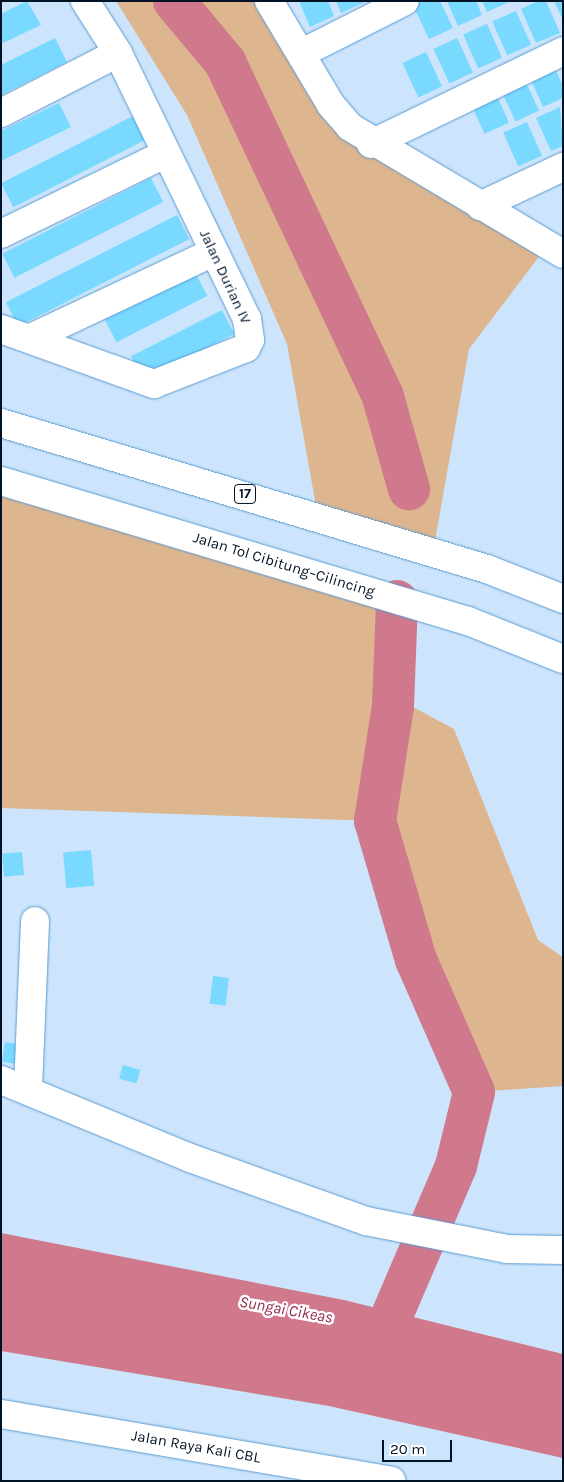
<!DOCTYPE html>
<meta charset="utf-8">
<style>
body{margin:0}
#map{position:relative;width:564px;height:1482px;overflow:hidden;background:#cce5fc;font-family:Karla,sans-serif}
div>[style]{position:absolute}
.green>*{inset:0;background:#ddb58f}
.water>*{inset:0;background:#d0788c}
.river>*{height:42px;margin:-21px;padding:0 21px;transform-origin:21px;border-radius:21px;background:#d0788c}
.building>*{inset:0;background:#79d9ff;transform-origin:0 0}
.roads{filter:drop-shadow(0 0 1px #5a9bd1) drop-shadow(0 0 1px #5a9bd1)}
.street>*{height:28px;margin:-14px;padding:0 14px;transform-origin:14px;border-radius:14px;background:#fff}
.secondary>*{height:28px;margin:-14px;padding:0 14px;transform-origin:14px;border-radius:14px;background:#fff}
.highway>*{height:28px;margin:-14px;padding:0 14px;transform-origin:14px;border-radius:14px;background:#fff}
span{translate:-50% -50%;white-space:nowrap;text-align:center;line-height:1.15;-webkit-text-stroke:5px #fff;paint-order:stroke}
.shield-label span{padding:1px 4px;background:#fff;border:1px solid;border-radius:4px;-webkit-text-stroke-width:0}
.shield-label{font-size:14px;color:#001226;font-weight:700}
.street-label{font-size:15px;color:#001226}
.water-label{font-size:16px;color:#922a4a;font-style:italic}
.frame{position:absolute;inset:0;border:2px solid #001226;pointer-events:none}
.scale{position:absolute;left:382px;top:1440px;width:70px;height:22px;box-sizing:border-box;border:2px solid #001226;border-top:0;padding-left:6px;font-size:15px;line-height:18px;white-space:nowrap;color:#001226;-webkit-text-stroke:4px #fff;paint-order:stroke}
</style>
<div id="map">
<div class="green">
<div style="clip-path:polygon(116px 1px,268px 1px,331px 104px,544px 250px,469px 349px,433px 552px,318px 517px,287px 344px,187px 115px)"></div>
<div style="clip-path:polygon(1px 481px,397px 601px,394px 697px,454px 729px,538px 940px,563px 957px,563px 1086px,474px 1092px,416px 960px,375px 821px,1px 808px)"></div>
</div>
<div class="water">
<div style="clip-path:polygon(1px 1233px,344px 1300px,563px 1354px,563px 1458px,329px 1406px,1px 1351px)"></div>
</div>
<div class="river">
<div style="left:174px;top:1px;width:80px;rotate:50.1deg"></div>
<div style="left:225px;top:62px;width:370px;rotate:64.7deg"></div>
<div style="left:383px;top:397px;width:96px;rotate:74.2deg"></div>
<div style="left:387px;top:1327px;width:175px;rotate:-66.8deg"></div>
<div style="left:456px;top:1166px;width:76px;rotate:-76.3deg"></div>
<div style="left:474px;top:1092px;width:144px;rotate:-113.7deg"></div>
<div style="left:416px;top:960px;width:145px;rotate:-106.4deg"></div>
<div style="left:375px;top:821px;width:116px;rotate:-81.1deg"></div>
<div style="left:393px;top:706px;width:105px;rotate:-87.8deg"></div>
</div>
<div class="building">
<div style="clip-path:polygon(27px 1px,41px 25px,1px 44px,1px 14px)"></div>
<div style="clip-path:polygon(299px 1px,328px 1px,334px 16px,310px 27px)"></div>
<div style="clip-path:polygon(336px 1px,367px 1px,341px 13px)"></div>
<div style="clip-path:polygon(421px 1px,440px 1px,453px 28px,429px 39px,413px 5px)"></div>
<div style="clip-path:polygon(447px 1px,476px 1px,482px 15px,458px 26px)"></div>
<div style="clip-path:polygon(482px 1px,511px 1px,487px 12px)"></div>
<div style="clip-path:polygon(538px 1px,546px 1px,560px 33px,536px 43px,521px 9px)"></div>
<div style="clip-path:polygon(554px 1px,563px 1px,563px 20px)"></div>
<div style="left:516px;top:11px;width:37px;height:26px;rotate:66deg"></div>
<div style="left:487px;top:24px;width:37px;height:26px;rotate:66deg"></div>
<div style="clip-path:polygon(55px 38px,67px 62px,1px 95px,1px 65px)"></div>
<div style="left:457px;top:38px;width:38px;height:26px;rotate:65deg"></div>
<div style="left:426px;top:52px;width:38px;height:26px;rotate:65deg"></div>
<div style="clip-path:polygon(552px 62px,563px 86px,563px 98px,543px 107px,528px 73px)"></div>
<div style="left:523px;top:76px;width:38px;height:26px;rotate:65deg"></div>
<div style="left:494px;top:89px;width:37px;height:27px;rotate:66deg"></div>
<div style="clip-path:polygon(59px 103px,71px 127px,1px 161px,1px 131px)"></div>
<div style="clip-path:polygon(560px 107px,563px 146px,551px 151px,536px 118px)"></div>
<div style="left:133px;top:116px;width:27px;height:148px;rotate:63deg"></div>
<div style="left:527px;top:122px;width:37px;height:26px;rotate:66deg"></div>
<div style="left:151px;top:178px;width:27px;height:167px;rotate:63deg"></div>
<div style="left:177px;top:215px;width:27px;height:192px;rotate:63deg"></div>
<div style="left:195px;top:272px;width:27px;height:102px;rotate:63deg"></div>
<div style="left:222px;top:310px;width:27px;height:102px;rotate:63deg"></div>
<div style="left:91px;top:850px;width:36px;height:28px;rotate:85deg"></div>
<div style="left:22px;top:852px;width:23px;height:20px;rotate:85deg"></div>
<div style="left:213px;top:976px;width:16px;height:28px;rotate:7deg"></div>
<div style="left:5px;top:1042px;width:18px;height:20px;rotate:9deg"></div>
<div style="left:123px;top:1065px;width:18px;height:14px;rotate:16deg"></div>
</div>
<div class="roads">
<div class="street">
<div style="left:269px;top:1px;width:121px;rotate:59.2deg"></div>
<div style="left:331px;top:105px;width:29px;rotate:49deg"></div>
<div style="left:350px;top:127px;width:248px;rotate:30.8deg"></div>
<div style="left:302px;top:53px;width:115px;rotate:-26.8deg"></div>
<div style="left:1px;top:113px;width:131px;rotate:-27.1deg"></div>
<div style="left:371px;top:144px;width:213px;rotate:-25.8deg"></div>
<div style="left:480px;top:206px;width:92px;rotate:-25.2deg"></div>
<div style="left:1px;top:234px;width:182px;rotate:-26deg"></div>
<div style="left:1px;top:329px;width:163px;rotate:19.8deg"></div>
<div style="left:154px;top:384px;width:99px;rotate:-21.4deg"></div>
<div style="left:246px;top:348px;width:9px;rotate:-63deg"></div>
<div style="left:250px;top:340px;width:21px;rotate:-98deg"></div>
<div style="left:247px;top:319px;width:296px;rotate:-115.9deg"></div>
<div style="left:118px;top:53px;width:62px;rotate:-122.4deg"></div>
<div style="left:33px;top:337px;width:200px;rotate:-25.2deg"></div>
<div style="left:28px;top:1089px;width:168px;rotate:-87.6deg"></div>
</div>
<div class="secondary">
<div style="left:1px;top:1080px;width:204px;rotate:22.4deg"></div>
<div style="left:190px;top:1158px;width:187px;rotate:19.7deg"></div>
<div style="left:366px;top:1221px;width:144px;rotate:11.2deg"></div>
<div style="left:507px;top:1249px;width:56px;rotate:1deg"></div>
<div style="left:1px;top:1414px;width:396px;rotate:9.7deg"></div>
</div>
<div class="highway">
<div style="left:1px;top:423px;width:507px;rotate:16.72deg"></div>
<div style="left:487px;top:569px;width:82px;rotate:21.5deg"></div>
<div style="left:1px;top:481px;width:488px;rotate:16.7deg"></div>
<div style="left:468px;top:621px;width:102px;rotate:21.8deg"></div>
</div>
</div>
<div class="shield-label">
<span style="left:245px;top:494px">17</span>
</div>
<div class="street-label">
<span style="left:225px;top:277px;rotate:65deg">Jalan Durian IV</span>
<span style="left:284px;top:565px;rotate:17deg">Jalan Tol Cibitung–Cilincing</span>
<span style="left:196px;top:1447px;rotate:10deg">Jalan Raya Kali CBL</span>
</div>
<div class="water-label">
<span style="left:286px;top:1310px;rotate:10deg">Sungai Cikeas</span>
</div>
<div class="frame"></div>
<div class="scale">20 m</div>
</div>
